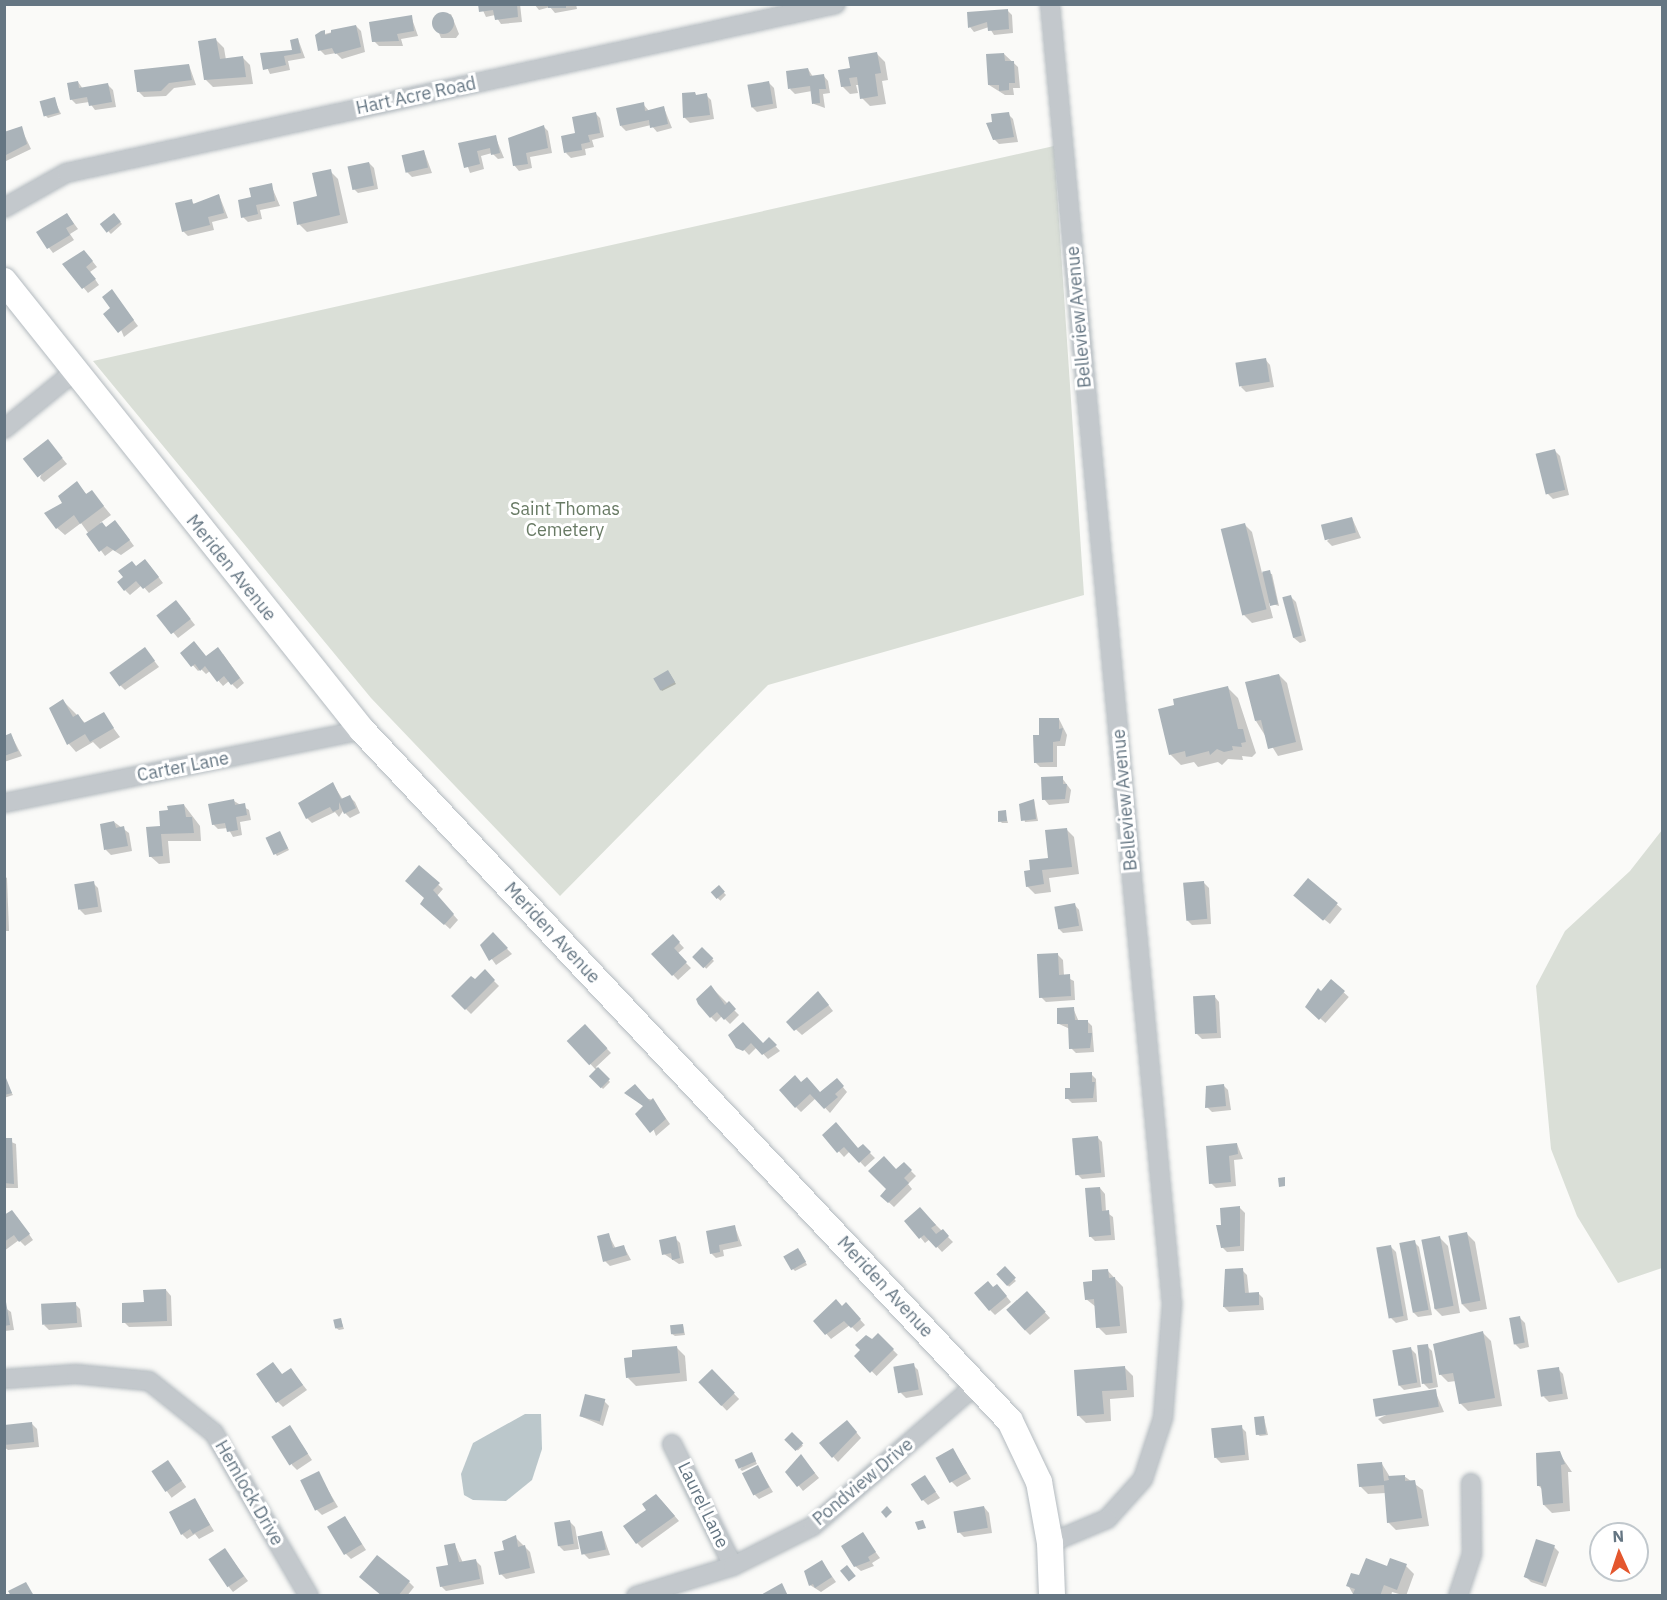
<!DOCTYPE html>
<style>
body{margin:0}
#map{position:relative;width:1667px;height:1600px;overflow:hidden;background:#fafaf8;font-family:"IBM Plex Sans",sans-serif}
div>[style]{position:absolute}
.green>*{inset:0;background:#dadfd7}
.water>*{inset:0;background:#bbc7cb}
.shadow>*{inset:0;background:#0003;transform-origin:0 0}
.building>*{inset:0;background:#aab3b9;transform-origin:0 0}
.round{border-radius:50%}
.roads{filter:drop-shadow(0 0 2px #b3babf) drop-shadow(0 0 2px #b3babf)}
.minor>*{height:18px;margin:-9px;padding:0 9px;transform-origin:9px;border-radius:9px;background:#c3c8cc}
.secondary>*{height:26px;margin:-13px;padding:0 13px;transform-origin:13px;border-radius:13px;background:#fff}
span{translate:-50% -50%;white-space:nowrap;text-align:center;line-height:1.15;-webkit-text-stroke:6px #fff;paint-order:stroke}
.street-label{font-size:18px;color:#657683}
.park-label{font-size:18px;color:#687a64}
.frame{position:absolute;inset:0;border:6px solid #657683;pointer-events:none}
.north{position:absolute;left:1589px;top:1522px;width:60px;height:60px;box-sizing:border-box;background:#fff;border:2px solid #c1c8cd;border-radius:50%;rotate:357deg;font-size:16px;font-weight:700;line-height:24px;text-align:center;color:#657683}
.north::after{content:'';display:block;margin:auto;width:21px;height:27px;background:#e4572e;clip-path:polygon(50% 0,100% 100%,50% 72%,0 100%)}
</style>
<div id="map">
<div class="green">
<div style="clip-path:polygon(1054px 146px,1084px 595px,768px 685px,560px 896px,371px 698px,93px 361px)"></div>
<div style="clip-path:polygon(1662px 830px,1662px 1268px,1618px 1283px,1577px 1216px,1551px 1149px,1536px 986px,1565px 931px,1630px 871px)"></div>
</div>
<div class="water">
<div style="clip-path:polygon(525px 1414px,541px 1414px,542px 1449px,532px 1480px,506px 1501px,473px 1500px,464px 1495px,461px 1474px,473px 1443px)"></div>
</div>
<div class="shadow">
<div style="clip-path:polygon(480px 4px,520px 4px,522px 22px,501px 24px,495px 15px,486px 17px)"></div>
<div style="clip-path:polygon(534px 4px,576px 4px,577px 9px,555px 13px,550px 7px,539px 10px)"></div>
<div style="clip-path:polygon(1007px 10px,1012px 15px,1013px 33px,994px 35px,989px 27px,974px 32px,970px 27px)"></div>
<div style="clip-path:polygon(451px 14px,459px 34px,456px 38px,441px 38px,433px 18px)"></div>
<div style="clip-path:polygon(411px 16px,418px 36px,401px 39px,403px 46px,379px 46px,374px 41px)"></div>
<div style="clip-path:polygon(356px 26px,361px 31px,365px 52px,342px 59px,336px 53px,325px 55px,320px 50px,317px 36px)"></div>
<div style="clip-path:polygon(298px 39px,305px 58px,288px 61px,290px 70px,270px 74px,261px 54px,294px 52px)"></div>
<div style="clip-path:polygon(216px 40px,224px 48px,226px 60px,242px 57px,250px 65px,253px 84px,213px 87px,205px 79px)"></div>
<div style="clip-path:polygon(877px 54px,885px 62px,888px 80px,882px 81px,886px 104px,870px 106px,862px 98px,860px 85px,856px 85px,858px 93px,850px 94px,842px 86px,852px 69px)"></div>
<div style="clip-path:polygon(1004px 54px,1018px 67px,1020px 88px,1013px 88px,1014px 95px,1005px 95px,989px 85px)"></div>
<div style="clip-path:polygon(189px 65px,196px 85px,174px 88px,166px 96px,144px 97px,138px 91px)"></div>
<div style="clip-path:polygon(808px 69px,813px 77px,823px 75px,828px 81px,830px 93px,823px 94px,825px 108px,814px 104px,812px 91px,795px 94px,790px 89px)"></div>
<div style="clip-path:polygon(78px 82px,83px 89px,108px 85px,113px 90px,116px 107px,95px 110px,89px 102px,76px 104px,71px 99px)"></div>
<div style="clip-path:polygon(769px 83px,774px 88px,777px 108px,757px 112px,752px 107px)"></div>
<div style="clip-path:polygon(684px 95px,706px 95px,711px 100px,714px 119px,690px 123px,685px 118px)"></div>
<div style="clip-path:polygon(54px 99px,61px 114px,48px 118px,46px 116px)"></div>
<div style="clip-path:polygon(643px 104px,649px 111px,664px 108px,672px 128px,657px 132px,651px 125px,626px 131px,621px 126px)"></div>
<div style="clip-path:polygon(595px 113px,600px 118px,604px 137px,592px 140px,594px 147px,585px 149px,586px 155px,571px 158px,566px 153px)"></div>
<div style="clip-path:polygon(1008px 114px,1013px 119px,1018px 142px,999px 144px,994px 139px)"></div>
<div style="clip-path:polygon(543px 126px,548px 131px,552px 153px,530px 157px,532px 168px,519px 171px,514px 165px)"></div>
<div style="clip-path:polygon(21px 128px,31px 149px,4px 162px,4px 134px)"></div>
<div style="clip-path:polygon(495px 136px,504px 158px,498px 159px,492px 153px,481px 156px,484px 169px,470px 173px,460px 144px)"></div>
<div style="clip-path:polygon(424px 151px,432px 173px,412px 177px,407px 172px)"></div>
<div style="clip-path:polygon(369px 163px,374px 168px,378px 189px,358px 193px,353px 188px)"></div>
<div style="clip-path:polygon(330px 171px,338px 179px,348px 223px,307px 232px,299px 224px,318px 197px)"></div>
<div style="clip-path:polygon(271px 185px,280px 206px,260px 210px,262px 219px,248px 222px,243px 217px,253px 198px)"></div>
<div style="clip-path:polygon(219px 195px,228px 218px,212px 222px,214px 230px,188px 236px,183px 231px,191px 201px,195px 205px)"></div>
<div style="clip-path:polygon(67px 214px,78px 229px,70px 234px,74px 240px,53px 253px,38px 233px)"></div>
<div style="left:114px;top:215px;width:12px;height:15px;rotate:48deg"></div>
<div style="clip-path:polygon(89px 257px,97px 267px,90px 272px,99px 285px,88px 293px,65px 265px)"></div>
<div style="clip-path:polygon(112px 291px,138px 326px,124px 337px,112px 308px)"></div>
<div style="clip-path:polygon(1265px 359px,1270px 365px,1274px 387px,1246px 392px,1241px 387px)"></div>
<div style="clip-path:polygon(52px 446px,67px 464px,44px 482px,40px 478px)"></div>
<div style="clip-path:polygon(1555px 451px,1560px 456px,1569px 495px,1553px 499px,1548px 494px)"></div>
<div style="clip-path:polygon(77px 483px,87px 495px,92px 492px,111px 515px,100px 523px,106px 529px,120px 527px,134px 546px,121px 555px,113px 550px,105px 556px,81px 523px,65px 535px,57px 528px)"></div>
<div style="clip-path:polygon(1352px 518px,1361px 538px,1332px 546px,1327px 541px)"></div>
<div style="clip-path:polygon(1244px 524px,1252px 532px,1262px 573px,1272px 574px,1279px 606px,1269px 603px,1273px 618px,1252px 623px,1244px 615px)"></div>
<div style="clip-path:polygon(150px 566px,163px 583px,149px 593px,142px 585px,130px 595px,125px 590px,137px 568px)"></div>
<div style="clip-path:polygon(1291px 597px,1296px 602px,1306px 641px,1300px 643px,1294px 638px,1284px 599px)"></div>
<div style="clip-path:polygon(181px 607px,195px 625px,178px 638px,159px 616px)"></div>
<div style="clip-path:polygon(182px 653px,207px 658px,223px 654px,244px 683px,237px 689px,229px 681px,223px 686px,210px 671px,206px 674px,201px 669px,198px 671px)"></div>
<div style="clip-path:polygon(149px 654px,159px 667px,125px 690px,120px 685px)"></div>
<div style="clip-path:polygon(670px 674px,676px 684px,662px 691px,660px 689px)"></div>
<div style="clip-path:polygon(1279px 675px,1287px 683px,1303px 750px,1278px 756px,1256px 721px)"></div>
<div style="clip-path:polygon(1227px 687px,1238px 698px,1256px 753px,1252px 757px,1242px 756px,1243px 760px,1228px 759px,1222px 765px,1218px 762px,1198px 767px,1194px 762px,1181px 765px,1170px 754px)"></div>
<div style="clip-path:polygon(63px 701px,86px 724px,103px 714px,120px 737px,100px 749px,93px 742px,76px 752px,69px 744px)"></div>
<div style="clip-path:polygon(1059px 719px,1067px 735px,1065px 746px,1057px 746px,1057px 767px,1040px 767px,1035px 762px,1041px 736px)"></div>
<div style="clip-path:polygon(11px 735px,22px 756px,4px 762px,4px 737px)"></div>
<div style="clip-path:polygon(1062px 778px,1071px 790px,1069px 803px,1049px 805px,1044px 799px)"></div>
<div style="clip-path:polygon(333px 784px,343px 800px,350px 797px,355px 802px,360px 813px,350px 818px,343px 811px,339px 817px,335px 812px,312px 823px,307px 818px)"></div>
<div style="clip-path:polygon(1034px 800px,1038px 821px,1025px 822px,1021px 805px)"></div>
<div style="clip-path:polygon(234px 801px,249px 810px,251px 820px,240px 822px,242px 835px,233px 837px,228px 828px,218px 829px,213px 824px)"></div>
<div style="clip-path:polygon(184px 805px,200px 826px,201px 841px,168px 841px,170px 863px,159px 864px,150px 856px,162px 827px,169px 811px)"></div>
<div style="clip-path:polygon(1005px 812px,1008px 823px,1002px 823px,1000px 821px)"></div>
<div style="clip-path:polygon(114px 822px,129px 833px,132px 851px,111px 855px,106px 850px)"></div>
<div style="clip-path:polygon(1066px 829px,1074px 837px,1079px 874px,1049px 878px,1051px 892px,1035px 894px,1027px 886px,1032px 871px,1050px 859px)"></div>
<div style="clip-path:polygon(281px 835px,289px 850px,277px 856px,275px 853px)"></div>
<div style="clip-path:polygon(419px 867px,443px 889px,437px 896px,458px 920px,450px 929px,427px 908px)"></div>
<div style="clip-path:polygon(4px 876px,7px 878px,9px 931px,4px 931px)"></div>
<div style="clip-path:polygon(1308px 880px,1342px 909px,1330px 924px,1300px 900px)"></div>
<div style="clip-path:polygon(93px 883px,98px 888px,102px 912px,85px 915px,80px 910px)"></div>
<div style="clip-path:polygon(1204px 883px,1209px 888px,1211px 924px,1192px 925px,1187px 920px)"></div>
<div style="left:719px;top:888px;width:10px;height:8px;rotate:45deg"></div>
<div style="clip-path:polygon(1074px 904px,1079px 910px,1083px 931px,1063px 933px,1058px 928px)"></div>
<div style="clip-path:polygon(493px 934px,512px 954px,496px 965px,482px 945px)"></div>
<div style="clip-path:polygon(673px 936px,684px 948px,677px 954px,691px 968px,678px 980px,653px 954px)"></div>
<div style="left:702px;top:949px;width:17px;height:11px;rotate:45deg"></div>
<div style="clip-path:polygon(1058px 955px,1063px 960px,1064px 976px,1074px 981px,1075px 1000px,1046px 1002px,1041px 997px)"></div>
<div style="clip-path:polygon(485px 972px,499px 986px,471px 1014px,453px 996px)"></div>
<div style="left:1331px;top:981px;width:24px;height:35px;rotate:42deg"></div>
<div style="clip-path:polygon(711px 987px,739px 1015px,730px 1024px,722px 1016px,716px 1022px,711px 1017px)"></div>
<div style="clip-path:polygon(1214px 996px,1219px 1002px,1221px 1038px,1202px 1039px,1197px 1034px)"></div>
<div style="clip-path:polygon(823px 998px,833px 1011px,802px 1035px,788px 1022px)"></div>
<div style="clip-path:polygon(1073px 1008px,1079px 1022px,1087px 1021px,1092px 1026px,1094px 1052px,1076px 1053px,1071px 1048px,1070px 1029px,1059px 1024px)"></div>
<div style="clip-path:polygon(585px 1026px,611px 1053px,596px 1067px,610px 1082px,603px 1089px,591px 1076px,597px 1071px,569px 1041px)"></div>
<div style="clip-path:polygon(731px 1036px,763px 1045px,769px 1039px,780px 1051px,768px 1059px,757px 1047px,749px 1055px)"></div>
<div style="clip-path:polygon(1091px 1074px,1096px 1079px,1097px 1102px,1072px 1103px,1067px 1098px,1072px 1089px)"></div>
<div style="clip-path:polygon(4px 1080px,13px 1095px,4px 1098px)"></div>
<div style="clip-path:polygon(837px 1080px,847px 1092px,830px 1113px,816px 1098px,801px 1112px,796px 1107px,801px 1084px,821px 1094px)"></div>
<div style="clip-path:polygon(1223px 1085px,1228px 1090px,1231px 1110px,1212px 1112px,1207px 1107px)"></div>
<div style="clip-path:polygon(626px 1093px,653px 1100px,670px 1124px,656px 1136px,645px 1107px)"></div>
<div style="clip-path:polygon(824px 1135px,858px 1150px,863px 1146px,875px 1158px,865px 1167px,850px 1151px,844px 1157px)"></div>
<div style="clip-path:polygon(1097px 1137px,1102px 1142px,1105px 1177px,1082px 1179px,1077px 1174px)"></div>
<div style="clip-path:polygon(4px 1139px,16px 1144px,18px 1188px,4px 1188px)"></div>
<div style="clip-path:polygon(1237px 1144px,1243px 1159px,1234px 1160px,1236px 1186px,1216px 1188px,1211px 1183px)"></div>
<div style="clip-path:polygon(904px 1164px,916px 1176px,908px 1184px,912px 1189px,894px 1207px,882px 1196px)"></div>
<div style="clip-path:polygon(1100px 1188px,1105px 1194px,1106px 1212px,1113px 1217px,1115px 1240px,1095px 1241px,1090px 1236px)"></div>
<div style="clip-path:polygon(1240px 1208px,1245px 1213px,1244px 1251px,1227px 1252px,1222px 1247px)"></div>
<div style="clip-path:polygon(925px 1214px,953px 1242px,942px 1252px,930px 1239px,925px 1243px,921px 1238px)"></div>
<div style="clip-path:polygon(4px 1217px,17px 1217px,33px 1240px,25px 1246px,19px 1240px,4px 1251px)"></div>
<div style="clip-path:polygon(735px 1227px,742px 1246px,723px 1250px,724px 1256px,716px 1258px,711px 1253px)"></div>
<div style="clip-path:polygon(608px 1234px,616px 1249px,624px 1247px,631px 1260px,610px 1266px,605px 1261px)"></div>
<div style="clip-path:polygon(1467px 1234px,1475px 1242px,1487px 1309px,1470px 1312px,1462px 1304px)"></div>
<div style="clip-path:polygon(675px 1238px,680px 1243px,684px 1263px,679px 1264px,664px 1254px)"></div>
<div style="clip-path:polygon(1440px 1238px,1448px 1246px,1460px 1313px,1442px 1316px,1434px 1308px)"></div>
<div style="clip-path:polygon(1414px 1242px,1419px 1247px,1432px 1315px,1418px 1317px,1413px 1312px)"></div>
<div style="clip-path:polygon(1391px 1247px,1396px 1252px,1408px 1320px,1396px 1323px,1391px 1318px)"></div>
<div style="clip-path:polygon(800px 1251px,807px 1265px,795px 1271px,793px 1269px)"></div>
<div style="left:1005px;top:1268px;width:17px;height:9px;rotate:50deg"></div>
<div style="clip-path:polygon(1107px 1270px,1123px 1287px,1127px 1333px,1106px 1335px,1098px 1327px,1096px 1307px,1086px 1299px,1094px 1282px)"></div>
<div style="clip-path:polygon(1242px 1270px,1247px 1275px,1249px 1294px,1258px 1293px,1263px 1298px,1264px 1310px,1229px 1312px,1224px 1307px)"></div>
<div style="clip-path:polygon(993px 1289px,1002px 1291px,1011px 1302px,995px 1315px,990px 1310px)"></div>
<div style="clip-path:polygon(166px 1290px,171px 1296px,172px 1326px,129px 1327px,124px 1322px)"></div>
<div style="clip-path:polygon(1032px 1298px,1050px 1318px,1030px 1335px,1025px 1330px)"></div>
<div style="clip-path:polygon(75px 1304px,80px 1309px,82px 1327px,49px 1330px,44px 1325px)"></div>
<div style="clip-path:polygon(846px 1304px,865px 1325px,857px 1332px,850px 1325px,831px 1339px,815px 1321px)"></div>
<div style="clip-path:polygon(4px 1307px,11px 1312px,14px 1330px,4px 1331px)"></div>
<div style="clip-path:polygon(1520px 1318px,1525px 1323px,1529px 1347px,1520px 1349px,1515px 1344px)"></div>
<div style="clip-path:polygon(341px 1320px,344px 1329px,339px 1330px,336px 1328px)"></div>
<div style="clip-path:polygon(683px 1325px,685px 1335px,675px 1336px,672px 1334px)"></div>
<div style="clip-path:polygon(1483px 1333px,1491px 1341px,1502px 1406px,1468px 1411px,1460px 1403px,1456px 1381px,1448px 1382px,1440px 1374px)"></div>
<div style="left:878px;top:1335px;width:28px;height:30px;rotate:45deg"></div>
<div style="clip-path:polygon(1427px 1346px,1432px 1351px,1438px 1387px,1429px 1389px,1424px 1384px)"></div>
<div style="clip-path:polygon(677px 1348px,685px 1356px,687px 1381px,636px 1386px,628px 1378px)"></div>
<div style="clip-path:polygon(1411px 1349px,1416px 1354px,1421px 1387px,1404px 1390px,1399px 1385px,1394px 1351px)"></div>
<div style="clip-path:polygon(913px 1365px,918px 1370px,923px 1395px,906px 1398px,901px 1393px)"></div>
<div style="clip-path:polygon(1125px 1368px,1133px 1376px,1134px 1397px,1110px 1399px,1111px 1421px,1086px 1423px,1078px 1415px,1075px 1372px)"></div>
<div style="clip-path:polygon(1558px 1369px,1563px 1374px,1568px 1399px,1549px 1402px,1544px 1397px)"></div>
<div style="clip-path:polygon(291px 1370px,307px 1390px,283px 1407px,278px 1402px,283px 1376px)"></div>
<div style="left:712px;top:1371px;width:39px;height:17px;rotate:46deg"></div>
<div style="clip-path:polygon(1435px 1391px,1444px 1412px,1383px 1424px,1378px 1419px)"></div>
<div style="clip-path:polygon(604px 1401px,609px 1406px,603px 1426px,580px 1416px)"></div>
<div style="clip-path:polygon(1264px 1418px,1268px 1435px,1260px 1436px,1257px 1434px)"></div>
<div style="clip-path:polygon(32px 1424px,37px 1429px,39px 1447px,8px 1450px,4px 1447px,4px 1427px)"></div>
<div style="clip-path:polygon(290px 1427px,312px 1460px,297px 1470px,292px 1465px)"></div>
<div style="clip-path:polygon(852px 1427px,861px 1438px,838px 1462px,821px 1443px)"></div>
<div style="clip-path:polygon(1241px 1427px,1246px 1432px,1249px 1460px,1221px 1463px,1216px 1458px)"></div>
<div style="left:792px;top:1434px;width:16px;height:7px;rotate:47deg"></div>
<div style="clip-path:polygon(953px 1450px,971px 1479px,957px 1487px,952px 1482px)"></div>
<div style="clip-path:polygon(1559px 1453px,1572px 1472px,1568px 1472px,1570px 1511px,1552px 1513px,1544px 1505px,1543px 1490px,1538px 1485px)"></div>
<div style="clip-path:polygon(753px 1456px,757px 1464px,742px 1471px,740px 1469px)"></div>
<div style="clip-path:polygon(801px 1456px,819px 1478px,803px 1491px,788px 1472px,799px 1463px,796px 1460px)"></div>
<div style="left:168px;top:1462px;width:31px;height:18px;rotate:54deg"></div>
<div style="clip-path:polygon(1382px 1464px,1390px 1477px,1404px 1476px,1423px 1490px,1429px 1526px,1396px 1530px,1388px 1522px,1386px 1493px,1368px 1494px,1360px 1486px)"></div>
<div style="clip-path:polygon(758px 1467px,773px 1492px,759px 1499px,754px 1494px)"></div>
<div style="clip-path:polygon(318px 1473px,338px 1507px,322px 1515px,317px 1510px)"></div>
<div style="clip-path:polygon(925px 1477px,940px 1498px,928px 1505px,923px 1500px)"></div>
<div style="clip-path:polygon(195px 1500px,214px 1531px,199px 1539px,195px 1534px,187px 1539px,182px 1534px)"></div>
<div style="clip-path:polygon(661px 1500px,679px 1521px,642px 1548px,637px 1543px)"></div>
<div style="clip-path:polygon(984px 1507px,989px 1513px,992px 1533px,964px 1537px,959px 1532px)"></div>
<div style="clip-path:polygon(345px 1517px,366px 1550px,351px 1559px,346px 1554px)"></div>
<div style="clip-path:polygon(570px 1522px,575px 1527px,579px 1549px,564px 1551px,559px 1546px)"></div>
<div style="clip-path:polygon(602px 1532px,610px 1555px,589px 1559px,584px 1554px)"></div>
<div style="clip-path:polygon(862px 1534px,880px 1558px,872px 1563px,874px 1566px,861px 1571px,855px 1566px)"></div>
<div style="clip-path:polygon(515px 1537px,530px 1552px,535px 1573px,506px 1579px,501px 1574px)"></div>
<div style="clip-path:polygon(455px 1545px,463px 1563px,476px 1561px,481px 1566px,484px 1584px,446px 1591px,441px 1586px)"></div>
<div style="clip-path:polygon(1554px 1547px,1559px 1552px,1546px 1587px,1531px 1582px,1526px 1577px)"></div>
<div style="clip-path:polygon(225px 1550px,248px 1581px,233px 1592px,229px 1587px)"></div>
<div style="clip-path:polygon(822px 1562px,836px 1582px,821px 1592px,810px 1585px)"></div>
<div style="clip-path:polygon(1406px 1566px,1414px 1574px,1406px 1596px,1392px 1592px,1391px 1596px,1354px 1596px,1348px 1585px,1360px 1577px)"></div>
<div style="clip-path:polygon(409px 1582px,414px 1587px,407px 1596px,383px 1596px)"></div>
</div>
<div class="building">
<div style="clip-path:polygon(478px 4px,517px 4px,518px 17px,495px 20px,493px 10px,479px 12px)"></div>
<div style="left:548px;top:4px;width:18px;height:4px"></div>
<div style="clip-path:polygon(1008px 9px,1009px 29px,988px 31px,987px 22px,968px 28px,967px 12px)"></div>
<div class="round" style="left:432px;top:12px;width:22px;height:22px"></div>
<div style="clip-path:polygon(412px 15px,414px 31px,397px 34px,399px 41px,372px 42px,369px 22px)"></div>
<div style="clip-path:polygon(356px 25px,361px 47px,335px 54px,332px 48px,318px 51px,315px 35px,321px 31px,325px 30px,325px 35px,331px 33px,331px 30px)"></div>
<div style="clip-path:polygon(216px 38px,220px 59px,243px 56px,246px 77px,204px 80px,198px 41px)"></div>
<div style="clip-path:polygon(298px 38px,301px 53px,284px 56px,286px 65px,263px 70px,260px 53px,292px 50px,290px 40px)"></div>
<div style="clip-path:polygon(877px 52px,881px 73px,875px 74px,878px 96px,860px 99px,857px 77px,849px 78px,851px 86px,841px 87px,838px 70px,850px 68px,848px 57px)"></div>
<div style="clip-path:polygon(1004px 53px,1005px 61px,1014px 61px,1015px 83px,1009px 83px,1009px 90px,999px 91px,999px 85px,988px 85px,986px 54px)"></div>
<div style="clip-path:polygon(189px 64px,192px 80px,169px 83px,161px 91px,137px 92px,134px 70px)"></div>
<div style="clip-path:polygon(808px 68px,810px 76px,824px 74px,826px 89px,819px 89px,820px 103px,812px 104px,810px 86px,788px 89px,786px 71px)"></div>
<div style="clip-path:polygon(78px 81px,79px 88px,108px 83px,112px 102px,89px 106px,87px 97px,70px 100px,67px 83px)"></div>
<div style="left:769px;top:81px;width:23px;height:22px;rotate:80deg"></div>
<div style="clip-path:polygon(695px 92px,696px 95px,707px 93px,710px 115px,683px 118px,682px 93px)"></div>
<div style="left:55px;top:97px;width:16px;height:16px;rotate:75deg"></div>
<div style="clip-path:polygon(644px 102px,645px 111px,664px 106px,668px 124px,650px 128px,649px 120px,620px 126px,616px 108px)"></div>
<div style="clip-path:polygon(596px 112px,600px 133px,588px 135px,590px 142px,581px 144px,582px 150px,564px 153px,561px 136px,575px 133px,572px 117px)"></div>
<div style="clip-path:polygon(1009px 112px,1014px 137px,993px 140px,986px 123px,992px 122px,991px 114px)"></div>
<div style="clip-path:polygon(544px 125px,548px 148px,526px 153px,528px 164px,513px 166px,508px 138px)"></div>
<div style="clip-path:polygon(22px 126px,27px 144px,4px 156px,4px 132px)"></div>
<div style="clip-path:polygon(496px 135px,500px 153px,491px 155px,490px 148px,477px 151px,480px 164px,464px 168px,458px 143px)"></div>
<div style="left:424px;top:150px;width:18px;height:23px;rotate:77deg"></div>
<div style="left:369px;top:162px;width:24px;height:22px;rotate:78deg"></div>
<div style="clip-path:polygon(331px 169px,340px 215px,297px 225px,293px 202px,317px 196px,312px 173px)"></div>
<div style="clip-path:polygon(272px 183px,275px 201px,256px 205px,258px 214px,241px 218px,238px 200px,251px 197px,249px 188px)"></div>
<div style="clip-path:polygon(219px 194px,224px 213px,208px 217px,210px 225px,182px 232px,175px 203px,192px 199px,193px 204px)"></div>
<div style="clip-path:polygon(67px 213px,74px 224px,66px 228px,70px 235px,47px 249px,36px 232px)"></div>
<div style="left:114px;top:213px;width:11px;height:18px;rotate:52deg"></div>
<div style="clip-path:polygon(84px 250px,93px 261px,86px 267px,96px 279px,82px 289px,62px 264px)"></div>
<div style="clip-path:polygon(112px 289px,134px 320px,118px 333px,103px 314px,110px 308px,102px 297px)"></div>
<div style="left:1266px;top:358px;width:24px;height:31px;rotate:81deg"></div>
<div style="left:48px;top:439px;width:24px;height:32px;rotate:52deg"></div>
<div style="left:1555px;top:449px;width:42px;height:20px;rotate:76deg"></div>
<div style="clip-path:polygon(77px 481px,86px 494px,92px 490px,104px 506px,80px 524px,74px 515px,56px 529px,44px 513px,62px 503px,58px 496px)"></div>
<div style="left:1352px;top:517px;width:16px;height:32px;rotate:76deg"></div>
<div style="clip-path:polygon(115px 520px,130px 540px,115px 551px,107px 546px,99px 552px,86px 534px,102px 522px,106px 527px)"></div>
<div style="left:1245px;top:523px;width:89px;height:25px;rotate:76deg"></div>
<div style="clip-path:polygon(145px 559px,159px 577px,143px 589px,136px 581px,124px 591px,117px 582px,123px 577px,118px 571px,132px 561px,136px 566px)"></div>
<div style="left:1270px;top:570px;width:35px;height:8px;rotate:77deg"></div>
<div style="left:1291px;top:595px;width:42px;height:9px;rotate:75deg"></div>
<div style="left:176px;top:600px;width:24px;height:25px;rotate:52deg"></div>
<div style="clip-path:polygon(194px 641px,206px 656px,218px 647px,240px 678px,231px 685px,224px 676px,217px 682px,205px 666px,200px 671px,195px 664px,191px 667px,180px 653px)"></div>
<div style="left:145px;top:647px;width:17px;height:44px;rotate:54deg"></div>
<div style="left:668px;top:670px;width:14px;height:17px;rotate:60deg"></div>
<div style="clip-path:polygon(1279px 674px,1296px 742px,1268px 749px,1261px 720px,1255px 721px,1245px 682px)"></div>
<div style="clip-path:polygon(1228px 686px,1238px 729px,1243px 729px,1246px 742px,1241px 743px,1242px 747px,1232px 746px,1233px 750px,1224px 752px,1217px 749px,1210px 755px,1209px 751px,1186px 757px,1185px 751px,1169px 755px,1158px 709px,1174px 705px,1173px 699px)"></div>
<div style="clip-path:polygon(63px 699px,73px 717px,78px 714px,84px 723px,104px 712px,114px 728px,90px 742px,85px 734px,67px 745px,49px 708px)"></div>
<div style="clip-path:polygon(1039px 718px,1059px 718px,1059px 729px,1063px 728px,1060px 741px,1053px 742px,1053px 762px,1034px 763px,1033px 735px,1039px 735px)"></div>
<div style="clip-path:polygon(11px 733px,18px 751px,4px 756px,4px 736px)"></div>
<div style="clip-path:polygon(1063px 776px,1063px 784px,1067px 784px,1065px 799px,1042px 800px,1041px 777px)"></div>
<div style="clip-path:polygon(333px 782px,341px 799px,350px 795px,356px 808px,344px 814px,339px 802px,339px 809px,333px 812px,330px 807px,306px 819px,298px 803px)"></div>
<div style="clip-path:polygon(234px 799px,235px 805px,245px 803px,247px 815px,236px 817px,238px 830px,227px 832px,225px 823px,212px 825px,208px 804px)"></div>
<div style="clip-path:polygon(1034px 799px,1036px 819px,1021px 821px,1019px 804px)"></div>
<div style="clip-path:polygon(184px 804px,186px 817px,192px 817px,194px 833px,161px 834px,163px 856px,149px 857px,146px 827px,160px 826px,159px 811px,168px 810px,167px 806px)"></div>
<div style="clip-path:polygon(1006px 810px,1007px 821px,998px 822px,998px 811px)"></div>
<div style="clip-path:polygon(114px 821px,116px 828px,124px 826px,128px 846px,104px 850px,100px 824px)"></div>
<div style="clip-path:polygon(1067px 828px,1072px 867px,1042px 870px,1044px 884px,1026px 887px,1024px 871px,1030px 870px,1029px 860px,1048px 858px,1045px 830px)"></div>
<div style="left:280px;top:831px;width:19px;height:16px;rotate:65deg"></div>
<div style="clip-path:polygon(419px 865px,440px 883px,433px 890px,454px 914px,444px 925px,420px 904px,424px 898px,405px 881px)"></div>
<div style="left:1308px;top:878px;width:39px;height:23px;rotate:40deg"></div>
<div style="left:94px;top:881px;width:26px;height:20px;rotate:81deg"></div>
<div style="left:1204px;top:881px;width:38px;height:21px;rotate:85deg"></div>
<div style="left:719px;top:885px;width:9px;height:11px;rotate:49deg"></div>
<div style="left:1075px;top:903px;width:23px;height:21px;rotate:80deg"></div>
<div style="clip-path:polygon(493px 932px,508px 948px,489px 961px,480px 945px)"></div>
<div style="clip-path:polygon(673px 934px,680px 942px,674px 948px,687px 962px,672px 976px,651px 954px)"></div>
<div style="left:702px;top:947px;width:16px;height:14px;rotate:45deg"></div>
<div style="clip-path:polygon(1058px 953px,1059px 975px,1070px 974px,1071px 996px,1039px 998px,1037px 954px)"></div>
<div style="clip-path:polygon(485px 969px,495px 980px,465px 1010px,451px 996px,471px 976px,475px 979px)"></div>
<div style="clip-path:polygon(1331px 979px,1345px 991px,1319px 1020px,1305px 1007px,1318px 988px,1321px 991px)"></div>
<div style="clip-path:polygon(711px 985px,725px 1005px,729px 1001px,736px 1009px,724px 1020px,717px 1012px,710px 1018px,698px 1004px,696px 999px)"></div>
<div style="clip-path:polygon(818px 991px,829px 1005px,794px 1031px,786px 1022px)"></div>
<div style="left:1215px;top:995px;width:38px;height:22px;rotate:87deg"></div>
<div style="clip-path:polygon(1074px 1007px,1075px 1020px,1088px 1020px,1088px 1033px,1092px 1033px,1090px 1048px,1069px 1049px,1068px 1024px,1057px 1024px,1057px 1008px)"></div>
<div style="clip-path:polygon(743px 1022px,763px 1043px,769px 1037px,777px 1045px,762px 1055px,751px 1043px,743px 1051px,736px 1048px,728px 1035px)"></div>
<div style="left:585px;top:1024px;width:33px;height:25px;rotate:47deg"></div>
<div style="left:598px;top:1067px;width:17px;height:13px;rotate:45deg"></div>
<div style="clip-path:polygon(1092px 1072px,1092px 1082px,1095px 1082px,1093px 1098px,1065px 1099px,1065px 1088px,1070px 1088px,1070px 1073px)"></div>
<div style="clip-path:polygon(795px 1075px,801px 1082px,807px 1077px,820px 1092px,837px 1078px,844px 1086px,835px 1094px,838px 1097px,824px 1109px,810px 1094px,795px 1108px,779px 1090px)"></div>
<div style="clip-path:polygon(6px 1078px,12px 1093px,4px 1095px,4px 1079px)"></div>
<div style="clip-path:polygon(635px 1084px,650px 1101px,653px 1098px,666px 1119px,650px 1133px,635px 1114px,643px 1106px,624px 1093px)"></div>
<div style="clip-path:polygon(1224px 1084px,1226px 1106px,1205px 1108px,1206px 1086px)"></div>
<div style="clip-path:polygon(836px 1122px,858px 1148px,863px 1144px,871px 1152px,859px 1163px,844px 1147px,837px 1153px,822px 1135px)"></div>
<div style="left:1098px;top:1136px;width:37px;height:26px;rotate:85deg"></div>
<div style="clip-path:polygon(4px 1138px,12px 1138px,14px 1184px,4px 1183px)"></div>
<div style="clip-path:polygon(1237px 1143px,1238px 1154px,1229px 1156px,1231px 1182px,1209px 1184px,1206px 1146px)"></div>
<div style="clip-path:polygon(884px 1156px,896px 1169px,904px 1162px,912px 1170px,904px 1178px,909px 1183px,888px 1203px,880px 1196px,886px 1189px,868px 1171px)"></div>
<div style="clip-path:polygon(1285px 1177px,1285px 1186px,1279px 1187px,1278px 1178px)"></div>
<div style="clip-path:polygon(1100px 1187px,1102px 1211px,1109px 1210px,1111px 1235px,1089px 1237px,1085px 1188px)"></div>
<div style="clip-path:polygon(1240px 1206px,1240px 1246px,1221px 1248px,1216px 1225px,1221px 1225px,1220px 1208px)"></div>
<div style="clip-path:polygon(920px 1207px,936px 1225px,931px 1228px,936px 1234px,943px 1229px,949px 1236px,936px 1248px,924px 1235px,919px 1239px,904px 1221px)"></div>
<div style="clip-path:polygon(12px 1210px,30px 1234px,19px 1242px,14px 1235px,4px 1242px,4px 1215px)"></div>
<div style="clip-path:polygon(735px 1225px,738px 1241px,719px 1245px,720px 1252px,710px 1254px,706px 1231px)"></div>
<div style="left:1467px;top:1232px;width:70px;height:19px;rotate:79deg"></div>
<div style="clip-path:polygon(609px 1233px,613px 1248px,624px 1245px,627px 1255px,603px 1262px,597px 1236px)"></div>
<div style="clip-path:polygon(676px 1236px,680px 1258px,672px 1260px,671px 1253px,662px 1255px,659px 1240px)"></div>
<div style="left:1440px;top:1236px;width:71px;height:19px;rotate:79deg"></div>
<div style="left:1415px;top:1240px;width:71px;height:16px;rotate:79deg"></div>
<div style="left:1391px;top:1245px;width:72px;height:15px;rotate:80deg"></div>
<div style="left:798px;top:1248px;width:16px;height:17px;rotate:60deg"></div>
<div style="left:1005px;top:1266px;width:16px;height:12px;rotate:47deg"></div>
<div style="clip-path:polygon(1243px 1268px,1245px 1293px,1259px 1292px,1259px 1305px,1223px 1307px,1225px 1269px)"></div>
<div style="clip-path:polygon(1108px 1269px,1109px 1278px,1115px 1277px,1120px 1326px,1096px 1328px,1094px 1299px,1085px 1300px,1083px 1282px,1092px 1281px,1092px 1270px)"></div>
<div style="clip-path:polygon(988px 1281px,993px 1287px,997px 1284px,1007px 1296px,989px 1311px,974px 1293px)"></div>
<div style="clip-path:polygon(166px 1289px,167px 1321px,122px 1323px,122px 1303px,144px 1302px,143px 1290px)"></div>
<div style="left:1027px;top:1291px;width:28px;height:28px;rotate:48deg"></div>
<div style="clip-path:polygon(836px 1299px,842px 1306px,846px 1302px,861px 1319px,851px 1328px,844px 1321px,825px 1335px,813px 1321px)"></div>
<div style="clip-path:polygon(6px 1302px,10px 1325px,4px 1326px,4px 1303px)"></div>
<div style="left:76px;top:1302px;width:21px;height:35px;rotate:87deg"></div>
<div style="left:1520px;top:1316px;width:27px;height:11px;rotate:80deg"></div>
<div style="left:341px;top:1318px;width:9px;height:8px;rotate:77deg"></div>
<div style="left:683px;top:1324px;width:9px;height:13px;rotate:84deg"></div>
<div style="clip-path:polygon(1483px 1331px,1495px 1398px,1459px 1404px,1453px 1373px,1439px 1375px,1433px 1344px)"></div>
<div style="clip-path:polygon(878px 1333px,894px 1349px,870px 1373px,854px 1356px,860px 1350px,855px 1345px,866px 1335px,872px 1339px)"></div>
<div style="left:1428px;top:1344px;width:39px;height:11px;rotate:83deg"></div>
<div style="clip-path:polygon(677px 1346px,680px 1373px,626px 1378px,624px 1358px,632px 1357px,632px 1350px)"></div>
<div style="left:1411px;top:1347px;width:36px;height:19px;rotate:80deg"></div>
<div style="clip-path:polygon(273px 1362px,282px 1374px,291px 1368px,303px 1385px,276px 1403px,256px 1374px)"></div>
<div style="left:914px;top:1363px;width:27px;height:21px;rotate:80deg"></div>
<div style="clip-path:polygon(1125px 1366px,1127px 1390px,1102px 1391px,1104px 1414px,1077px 1416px,1074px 1370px)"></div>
<div style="left:1559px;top:1367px;width:27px;height:22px;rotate:82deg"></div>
<div style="left:712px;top:1369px;width:33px;height:19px;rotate:46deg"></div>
<div style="left:1436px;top:1389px;width:18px;height:64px;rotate:81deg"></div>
<div style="left:585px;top:1394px;width:21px;height:23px;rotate:14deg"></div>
<div style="left:1264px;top:1416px;width:18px;height:10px;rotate:84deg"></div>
<div style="clip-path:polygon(847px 1420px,857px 1432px,832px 1458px,819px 1443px)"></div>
<div style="left:32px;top:1422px;width:20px;height:28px;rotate:84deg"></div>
<div style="left:290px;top:1425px;width:34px;height:22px;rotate:58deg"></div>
<div style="left:1242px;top:1425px;width:30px;height:31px;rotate:84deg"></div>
<div style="left:792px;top:1432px;width:16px;height:11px;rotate:45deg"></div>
<div style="left:953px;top:1448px;width:29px;height:20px;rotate:61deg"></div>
<div style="clip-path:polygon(1560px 1451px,1565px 1464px,1561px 1465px,1563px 1503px,1543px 1505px,1541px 1486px,1537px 1486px,1536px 1453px)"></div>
<div style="left:752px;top:1452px;width:10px;height:19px;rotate:66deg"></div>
<div style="clip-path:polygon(801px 1454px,815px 1473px,797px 1487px,785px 1472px)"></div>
<div style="left:168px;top:1460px;width:25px;height:20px;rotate:56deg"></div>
<div style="clip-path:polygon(1382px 1462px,1384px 1481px,1389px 1480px,1388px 1476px,1405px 1475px,1405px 1481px,1415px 1480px,1422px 1518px,1387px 1523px,1384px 1485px,1359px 1487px,1357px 1464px)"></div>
<div style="left:758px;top:1465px;width:25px;height:18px;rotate:63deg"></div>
<div style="left:319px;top:1471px;width:34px;height:21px;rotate:64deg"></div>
<div style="left:925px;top:1475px;width:20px;height:17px;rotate:57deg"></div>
<div style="clip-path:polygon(656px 1494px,675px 1516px,636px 1544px,623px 1526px,646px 1510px,642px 1504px)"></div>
<div style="clip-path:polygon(195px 1498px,210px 1525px,193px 1534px,190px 1529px,181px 1535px,169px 1512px)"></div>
<div style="clip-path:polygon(887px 1506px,892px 1512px,886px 1518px,881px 1512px)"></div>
<div style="left:984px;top:1506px;width:22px;height:31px;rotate:80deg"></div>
<div style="left:345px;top:1516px;width:33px;height:21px;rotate:59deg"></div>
<div style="left:570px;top:1520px;width:24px;height:16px;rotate:81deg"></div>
<div style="clip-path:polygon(923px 1520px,926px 1528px,918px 1530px,915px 1522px)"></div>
<div style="left:602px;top:1531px;width:19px;height:25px;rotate:78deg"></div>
<div style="clip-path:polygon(863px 1532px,876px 1552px,868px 1557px,870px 1561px,854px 1567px,841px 1546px)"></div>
<div style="clip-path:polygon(516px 1535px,518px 1547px,525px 1545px,530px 1568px,499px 1575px,494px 1552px,504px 1550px,502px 1541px)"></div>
<div style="left:1536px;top:1539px;width:20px;height:40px;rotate:18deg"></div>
<div style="clip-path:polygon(455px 1543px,459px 1562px,476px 1559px,480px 1579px,440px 1587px,436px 1567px,448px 1565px,444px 1545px)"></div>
<div style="left:225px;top:1548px;width:34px;height:20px;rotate:56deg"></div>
<div style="clip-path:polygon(377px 1555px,410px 1581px,398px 1596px,382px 1596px,359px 1577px)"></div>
<div style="clip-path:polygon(1366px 1558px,1387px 1566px,1390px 1558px,1407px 1564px,1397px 1590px,1384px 1585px,1380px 1596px,1352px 1596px,1355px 1589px,1346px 1586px,1351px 1573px,1359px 1575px)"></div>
<div style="clip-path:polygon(822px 1560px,832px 1577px,815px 1588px,813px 1584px,809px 1586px,804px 1571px)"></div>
<div style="left:847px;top:1565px;width:14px;height:9px;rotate:51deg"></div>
<div style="clip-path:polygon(26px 1582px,34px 1596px,11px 1596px,8px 1591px)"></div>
<div style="clip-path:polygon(782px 1583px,788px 1596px,759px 1596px)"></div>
</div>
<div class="roads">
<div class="minor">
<div style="left:1050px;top:4px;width:1306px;rotate:84.64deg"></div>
<div style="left:1172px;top:1304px;width:114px;rotate:94.5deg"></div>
<div style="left:1163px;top:1418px;width:64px;rotate:108.2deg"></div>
<div style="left:1143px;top:1479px;width:54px;rotate:132deg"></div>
<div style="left:1107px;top:1519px;width:62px;rotate:157.2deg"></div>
<div style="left:4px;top:208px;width:71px;rotate:-29.4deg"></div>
<div style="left:66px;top:173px;width:788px;rotate:-12.38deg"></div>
<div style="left:4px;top:429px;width:90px;rotate:-39.2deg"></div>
<div style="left:4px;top:803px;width:365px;rotate:-11.5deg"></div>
<div style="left:4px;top:1379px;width:72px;rotate:-4deg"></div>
<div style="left:76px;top:1374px;width:73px;rotate:5.5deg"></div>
<div style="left:149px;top:1381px;width:83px;rotate:38.7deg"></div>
<div style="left:214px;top:1433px;width:189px;rotate:59.8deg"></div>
<div style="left:672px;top:1444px;width:136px;rotate:63.4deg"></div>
<div style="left:636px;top:1596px;width:102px;rotate:-17.2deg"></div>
<div style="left:733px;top:1566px;width:89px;rotate:-26.6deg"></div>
<div style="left:813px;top:1526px;width:217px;rotate:-40.9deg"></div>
<div style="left:1458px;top:1596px;width:44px;rotate:-71.6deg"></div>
<div style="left:1472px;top:1554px;width:71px;rotate:-90.8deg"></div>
</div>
<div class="secondary">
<div style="left:4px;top:281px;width:574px;rotate:51.43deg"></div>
<div style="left:362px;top:730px;width:947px;rotate:46.84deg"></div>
<div style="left:1010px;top:1421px;width:68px;rotate:64.6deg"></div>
<div style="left:1039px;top:1482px;width:62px;rotate:79.8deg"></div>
<div style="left:1050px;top:1543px;width:53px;rotate:87.8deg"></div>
</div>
</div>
<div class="street-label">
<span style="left:416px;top:96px;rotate:-12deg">Hart Acre Road</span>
<span style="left:1079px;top:317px;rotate:-95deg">Belleview Avenue</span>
<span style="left:231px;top:568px;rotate:51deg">Meriden Avenue</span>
<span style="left:183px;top:767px;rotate:-11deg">Carter Lane</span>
<span style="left:1125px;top:800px;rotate:-95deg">Belleview Avenue</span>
<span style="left:552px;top:933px;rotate:47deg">Meriden Avenue</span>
<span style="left:885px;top:1287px;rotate:47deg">Meriden Avenue</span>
<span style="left:863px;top:1482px;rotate:-40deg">Pondview Drive</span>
<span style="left:249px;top:1493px;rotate:60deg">Hemlock Drive</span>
<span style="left:703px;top:1505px;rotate:64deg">Laurel Lane</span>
</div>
<div class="park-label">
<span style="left:565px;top:520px">Saint Thomas<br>Cemetery</span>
</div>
<div class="frame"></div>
<div class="north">N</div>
</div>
